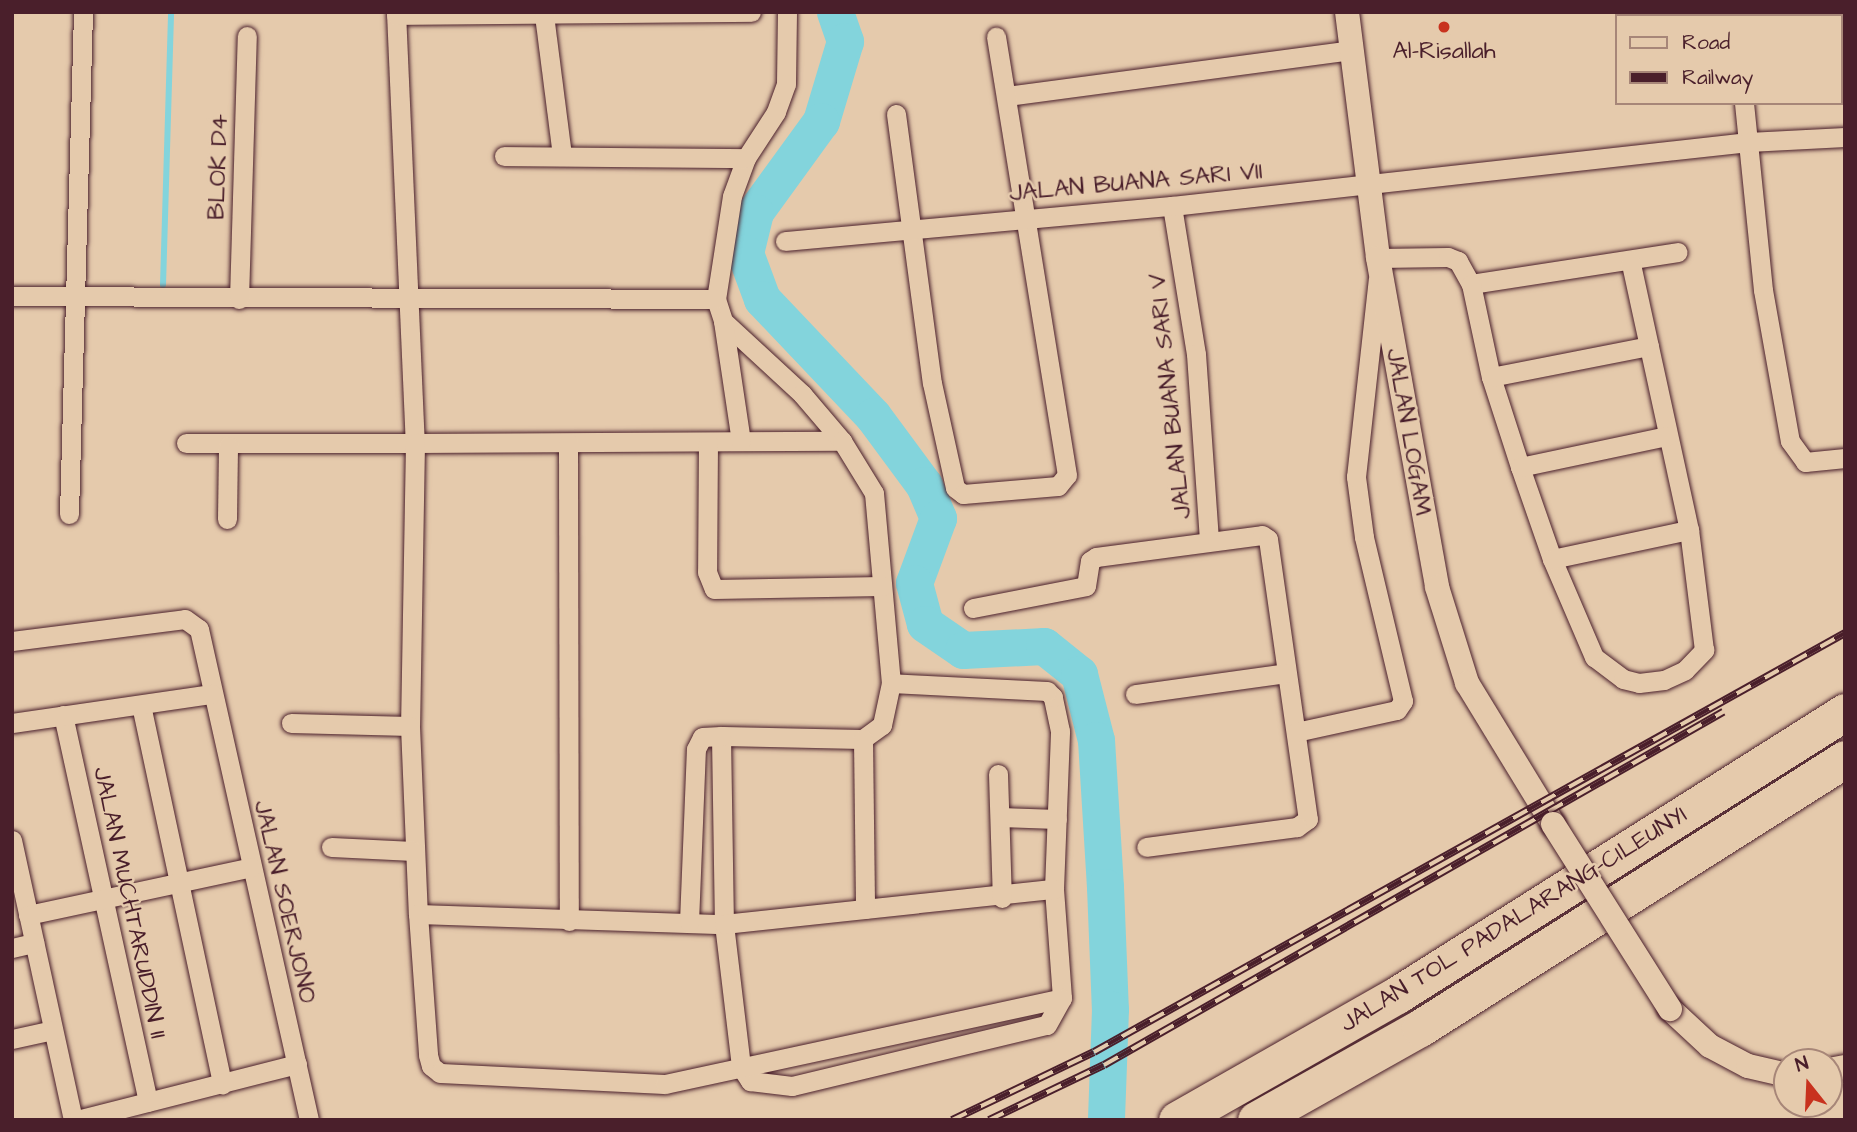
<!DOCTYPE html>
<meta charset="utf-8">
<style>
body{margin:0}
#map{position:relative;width:1857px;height:1132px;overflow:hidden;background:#e5caac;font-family:"Architects Daughter",sans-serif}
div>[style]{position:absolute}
.stream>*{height:6px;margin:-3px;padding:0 3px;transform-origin:3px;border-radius:3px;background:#83d4dc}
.river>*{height:37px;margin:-18.5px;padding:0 18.5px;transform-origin:18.5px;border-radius:18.5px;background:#83d4dc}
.roads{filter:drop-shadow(0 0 2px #4a1f2b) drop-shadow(0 0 2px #4a1f2b)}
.minor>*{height:19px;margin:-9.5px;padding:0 9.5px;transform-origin:9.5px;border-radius:9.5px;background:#e5caac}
.tertiary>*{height:24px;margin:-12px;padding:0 12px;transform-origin:12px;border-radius:12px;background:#e5caac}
.motorway>*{height:37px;margin:-18.5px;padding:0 18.5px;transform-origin:18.5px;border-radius:18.5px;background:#e5caac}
.rail>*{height:8px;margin-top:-4px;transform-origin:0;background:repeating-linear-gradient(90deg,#e5caac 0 16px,#4a1f2b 0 32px);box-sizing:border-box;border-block:2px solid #4a1f2b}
.bridges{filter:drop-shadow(0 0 2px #4a1f2b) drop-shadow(0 0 2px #4a1f2b)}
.tertiary-bridge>*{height:24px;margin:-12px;padding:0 12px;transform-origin:12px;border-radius:12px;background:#e5caac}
.dots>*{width:19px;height:19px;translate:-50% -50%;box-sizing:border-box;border:4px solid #e5caac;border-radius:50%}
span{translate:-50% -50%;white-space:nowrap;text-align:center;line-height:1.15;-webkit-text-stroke:5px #e5caac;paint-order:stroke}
.poi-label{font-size:24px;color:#4a1f2b}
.street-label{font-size:24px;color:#4a1f2b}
.frame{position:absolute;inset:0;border:14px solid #4a1f2b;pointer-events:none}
.legend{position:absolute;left:1615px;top:14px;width:228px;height:91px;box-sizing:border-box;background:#e5caac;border:2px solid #a78678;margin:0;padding:9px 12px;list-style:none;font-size:21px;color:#4a1f2b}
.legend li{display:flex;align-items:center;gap:14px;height:35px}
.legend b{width:35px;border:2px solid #a78678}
.north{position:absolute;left:1773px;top:1048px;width:70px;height:70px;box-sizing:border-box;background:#e5caac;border:2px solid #a78678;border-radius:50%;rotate:342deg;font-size:19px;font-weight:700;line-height:28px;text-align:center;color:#4a1f2b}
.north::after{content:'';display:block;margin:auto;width:24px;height:32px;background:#c8321e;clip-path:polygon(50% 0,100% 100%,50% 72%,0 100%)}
</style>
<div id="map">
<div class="stream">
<div style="left:163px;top:285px;width:273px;rotate:-88.3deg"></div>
</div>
<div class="river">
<div style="left:835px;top:12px;width:31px;rotate:71deg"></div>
<div style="left:845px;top:41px;width:84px;rotate:106.7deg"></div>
<div style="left:821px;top:121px;width:112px;rotate:126deg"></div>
<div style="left:755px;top:212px;width:42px;rotate:103.7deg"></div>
<div style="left:745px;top:253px;width:49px;rotate:69.7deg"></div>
<div style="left:762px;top:299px;width:161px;rotate:46.5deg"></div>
<div style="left:873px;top:416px;width:86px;rotate:53.5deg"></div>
<div style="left:924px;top:485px;width:36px;rotate:67deg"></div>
<div style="left:938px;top:518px;width:69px;rotate:110.3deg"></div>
<div style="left:914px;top:583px;width:42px;rotate:75deg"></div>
<div style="left:925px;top:624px;width:46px;rotate:34.4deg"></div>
<div style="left:963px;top:650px;width:81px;rotate:-2.8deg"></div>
<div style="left:1044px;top:646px;width:45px;rotate:38.7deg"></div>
<div style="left:1079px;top:674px;width:68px;rotate:75.6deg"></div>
<div style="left:1096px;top:740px;width:147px;rotate:86.5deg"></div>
<div style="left:1105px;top:887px;width:122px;rotate:87.7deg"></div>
<div style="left:1110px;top:1009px;width:111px;rotate:92.1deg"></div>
</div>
<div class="roads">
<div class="minor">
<div style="left:396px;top:12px;width:431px;rotate:87.5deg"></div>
<div style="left:415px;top:443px;width:427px;rotate:-0.3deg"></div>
<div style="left:787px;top:12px;width:72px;rotate:90.8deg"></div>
<div style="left:786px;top:84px;width:30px;rotate:110deg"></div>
<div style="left:776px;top:112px;width:55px;rotate:123.1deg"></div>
<div style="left:746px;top:158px;width:40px;rotate:110.2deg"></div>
<div style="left:732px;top:196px;width:104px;rotate:98.8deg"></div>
<div style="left:716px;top:299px;width:23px;rotate:72deg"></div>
<div style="left:723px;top:321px;width:108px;rotate:42.7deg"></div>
<div style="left:802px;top:394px;width:62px;rotate:49.6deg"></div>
<div style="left:842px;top:441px;width:61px;rotate:58.4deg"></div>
<div style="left:874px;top:493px;width:191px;rotate:84.9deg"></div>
<div style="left:891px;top:683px;width:43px;rotate:102.1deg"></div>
<div style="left:882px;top:725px;width:24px;rotate:144deg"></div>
<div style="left:863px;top:739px;width:142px;rotate:-178.8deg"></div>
<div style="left:721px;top:736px;width:188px;rotate:89.1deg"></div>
<div style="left:724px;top:924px;width:144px;rotate:83.2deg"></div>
<div style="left:741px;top:1067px;width:17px;rotate:57deg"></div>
<div style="left:750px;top:1081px;width:42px;rotate:6.8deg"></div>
<div style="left:792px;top:1086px;width:262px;rotate:-13.5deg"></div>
<div style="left:1047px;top:1025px;width:31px;rotate:-61deg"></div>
<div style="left:1062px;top:998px;width:109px;rotate:-94.2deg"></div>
<div style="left:1054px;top:889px;width:158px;rotate:-87.8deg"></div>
<div style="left:1060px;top:731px;width:35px;rotate:-102deg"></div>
<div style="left:1053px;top:697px;width:8px;rotate:-135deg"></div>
<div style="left:1047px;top:691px;width:156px;rotate:-177.1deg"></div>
<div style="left:1736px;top:12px;width:4px;rotate:90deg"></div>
<div style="left:396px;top:15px;width:355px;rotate:-0.5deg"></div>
<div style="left:544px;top:15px;width:142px;rotate:82.7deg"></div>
<div style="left:1007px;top:96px;width:347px;rotate:-7.6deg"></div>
<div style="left:1744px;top:103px;width:188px;rotate:84.2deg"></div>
<div style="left:1763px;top:290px;width:153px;rotate:79.9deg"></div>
<div style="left:1790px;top:441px;width:26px;rotate:54deg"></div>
<div style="left:1805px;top:462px;width:40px;rotate:-5.7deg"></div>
<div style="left:896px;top:114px;width:271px;rotate:82.4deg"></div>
<div style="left:932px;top:383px;width:107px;rotate:77.6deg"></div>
<div style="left:955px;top:488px;width:10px;rotate:37deg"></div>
<div style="left:963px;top:494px;width:95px;rotate:-4.8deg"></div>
<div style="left:1058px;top:486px;width:14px;rotate:-51deg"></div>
<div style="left:1067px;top:475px;width:444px;rotate:-99.2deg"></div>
<div style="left:504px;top:156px;width:242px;rotate:0.5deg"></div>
<div style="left:1172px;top:206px;width:150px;rotate:80.8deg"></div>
<div style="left:1196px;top:354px;width:187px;rotate:86deg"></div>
<div style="left:785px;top:241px;width:389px;rotate:-5.2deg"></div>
<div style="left:1172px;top:206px;width:580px;rotate:-6.34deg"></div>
<div style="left:1748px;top:142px;width:97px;rotate:-3deg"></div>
<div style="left:1378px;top:258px;width:70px;rotate:-0.8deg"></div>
<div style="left:1448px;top:257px;width:11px;rotate:22deg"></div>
<div style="left:1458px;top:261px;width:26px;rotate:61deg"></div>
<div style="left:1471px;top:284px;width:209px;rotate:-8.8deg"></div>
<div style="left:1471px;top:284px;width:95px;rotate:77.9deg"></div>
<div style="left:1491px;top:377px;width:95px;rotate:72.1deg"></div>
<div style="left:1520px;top:467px;width:97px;rotate:70.8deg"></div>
<div style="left:1552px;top:559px;width:107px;rotate:66.8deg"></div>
<div style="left:1594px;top:657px;width:36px;rotate:37deg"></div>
<div style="left:1623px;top:679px;width:16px;rotate:14deg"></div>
<div style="left:1639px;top:683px;width:25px;rotate:-7deg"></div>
<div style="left:1664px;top:680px;width:23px;rotate:-25deg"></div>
<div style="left:1685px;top:670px;width:28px;rotate:-46deg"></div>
<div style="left:1704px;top:650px;width:121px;rotate:-97.1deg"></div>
<div style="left:1689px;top:530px;width:276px;rotate:-102.3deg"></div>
<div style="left:12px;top:296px;width:704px;rotate:0.24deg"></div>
<div style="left:239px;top:299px;width:263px;rotate:-88.3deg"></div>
<div style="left:723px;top:321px;width:121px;rotate:81.5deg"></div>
<div style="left:1491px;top:377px;width:161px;rotate:-11.1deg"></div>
<div style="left:708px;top:442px;width:130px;rotate:90.4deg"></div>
<div style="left:707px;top:572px;width:18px;rotate:68deg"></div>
<div style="left:714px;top:589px;width:168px;rotate:-1deg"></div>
<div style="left:186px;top:443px;width:229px"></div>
<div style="left:415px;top:443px;width:283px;rotate:91deg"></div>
<div style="left:410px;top:726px;width:188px;rotate:87.6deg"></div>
<div style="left:418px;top:914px;width:306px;rotate:1.9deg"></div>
<div style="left:724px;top:924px;width:332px;rotate:-6.1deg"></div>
<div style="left:568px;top:443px;width:478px;rotate:89.9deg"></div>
<div style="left:1520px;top:467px;width:150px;rotate:-11.9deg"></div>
<div style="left:69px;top:514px;width:502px;rotate:-88.4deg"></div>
<div style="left:227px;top:519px;width:73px;rotate:-89.2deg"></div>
<div style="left:1552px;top:559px;width:140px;rotate:-12deg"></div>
<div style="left:973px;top:608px;width:115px;rotate:-11deg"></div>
<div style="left:1086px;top:586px;width:25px;rotate:-81deg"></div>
<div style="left:1090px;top:561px;width:7px;rotate:-34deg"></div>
<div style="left:1096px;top:557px;width:167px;rotate:-7.5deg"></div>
<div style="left:1262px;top:535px;width:7px;rotate:34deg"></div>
<div style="left:1268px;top:539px;width:283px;rotate:81.9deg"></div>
<div style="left:1308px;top:819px;width:14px;rotate:144deg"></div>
<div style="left:1297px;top:827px;width:152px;rotate:172.5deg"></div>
<div style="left:12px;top:641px;width:174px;rotate:-7.2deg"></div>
<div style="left:185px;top:619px;width:17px;rotate:36deg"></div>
<div style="left:199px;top:629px;width:503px;rotate:77.37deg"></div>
<div style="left:1135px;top:694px;width:152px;rotate:-7.9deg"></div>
<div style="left:141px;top:705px;width:388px;rotate:77.9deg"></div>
<div style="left:63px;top:715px;width:396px;rotate:77.6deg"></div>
<div style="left:12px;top:723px;width:202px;rotate:-8.3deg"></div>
<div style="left:291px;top:723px;width:119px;rotate:1.4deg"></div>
<div style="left:1296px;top:732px;width:103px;rotate:-12.3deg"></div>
<div style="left:1397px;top:710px;width:11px;rotate:-56deg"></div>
<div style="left:1403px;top:701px;width:169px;rotate:-103.4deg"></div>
<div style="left:1364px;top:537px;width:61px;rotate:-97.6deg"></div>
<div style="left:1356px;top:477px;width:199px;rotate:-83.7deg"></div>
<div style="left:863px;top:739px;width:170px;rotate:89.3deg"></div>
<div style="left:998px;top:774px;width:124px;rotate:88.2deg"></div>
<div style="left:1000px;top:817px;width:57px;rotate:2deg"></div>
<div style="left:12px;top:840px;width:287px;rotate:77.7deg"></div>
<div style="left:331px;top:847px;width:83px;rotate:2.8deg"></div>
<div style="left:418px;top:914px;width:141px;rotate:85.9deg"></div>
<div style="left:428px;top:1055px;width:11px;rotate:75deg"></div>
<div style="left:431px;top:1066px;width:11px;rotate:38deg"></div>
<div style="left:440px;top:1073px;width:225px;rotate:2.8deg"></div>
<div style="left:665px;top:1084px;width:406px;rotate:-12.2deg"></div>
<div style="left:28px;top:915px;width:228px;rotate:-12.1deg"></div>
<div style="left:689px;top:922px;width:173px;rotate:-87.7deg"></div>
<div style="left:696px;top:749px;width:13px;rotate:-63deg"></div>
<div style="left:702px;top:737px;width:19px;rotate:-3deg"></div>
<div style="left:12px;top:948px;width:23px;rotate:-13deg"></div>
<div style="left:12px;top:1039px;width:42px;rotate:-12.4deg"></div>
<div style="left:77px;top:1120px;width:227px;rotate:-14.3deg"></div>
</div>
<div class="tertiary">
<div style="left:1347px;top:12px;width:248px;rotate:82.8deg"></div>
<div style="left:1378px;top:258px;width:334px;rotate:79.8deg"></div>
<div style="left:1437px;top:587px;width:101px;rotate:72.6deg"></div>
<div style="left:1467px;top:683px;width:165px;rotate:58.6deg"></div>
<div style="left:1670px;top:1009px;width:54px;rotate:42.8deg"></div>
<div style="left:1710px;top:1046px;width:43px;rotate:27.8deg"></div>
<div style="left:1748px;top:1066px;width:40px;rotate:13deg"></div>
<div style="left:1829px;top:1070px;width:16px;rotate:-11deg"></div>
</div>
<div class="motorway">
<div style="left:1177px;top:1120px;width:253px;rotate:-29.6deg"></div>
<div style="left:1397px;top:995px;width:530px;rotate:-32.28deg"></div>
<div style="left:1256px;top:1120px;width:188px;rotate:-29.3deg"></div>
<div style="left:1420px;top:1028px;width:503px;rotate:-32.33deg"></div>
</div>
</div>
<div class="rail">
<div style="left:952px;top:1120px;width:157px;rotate:-25.6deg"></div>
<div style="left:1094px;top:1052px;width:860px;rotate:-29.16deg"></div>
<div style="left:989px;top:1120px;width:127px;rotate:-25.6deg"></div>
<div style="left:1104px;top:1065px;width:713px;rotate:-29.7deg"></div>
</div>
<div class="bridges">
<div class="tertiary-bridge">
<div style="left:1553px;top:824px;width:219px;rotate:57.7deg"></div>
</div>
</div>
<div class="dots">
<div style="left:1444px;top:27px;background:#c8321e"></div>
</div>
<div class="poi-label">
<span style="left:1444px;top:52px">Al-Risallah</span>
</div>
<div class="street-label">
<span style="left:219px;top:167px;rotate:-88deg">BLOK D4</span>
<span style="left:1136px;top:183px;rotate:-5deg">JALAN BUANA SARI VII</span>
<span style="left:1171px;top:396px;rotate:-96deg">JALAN BUANA SARI V</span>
<span style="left:1408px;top:432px;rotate:80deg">JALAN LOGAM</span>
<span style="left:284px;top:902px;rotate:77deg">JALAN SOERJONO</span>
<span style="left:129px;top:903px;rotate:78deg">JALAN MUCHTARUDDIN II</span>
<span style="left:1514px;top:920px;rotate:-32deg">JALAN TOL PADALARANG–CILEUNYI</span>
</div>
<div class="frame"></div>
<ul class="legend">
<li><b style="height:9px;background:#e5caac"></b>Road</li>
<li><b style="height:9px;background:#4a1f2b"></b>Railway</li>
</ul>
<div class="north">N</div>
</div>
